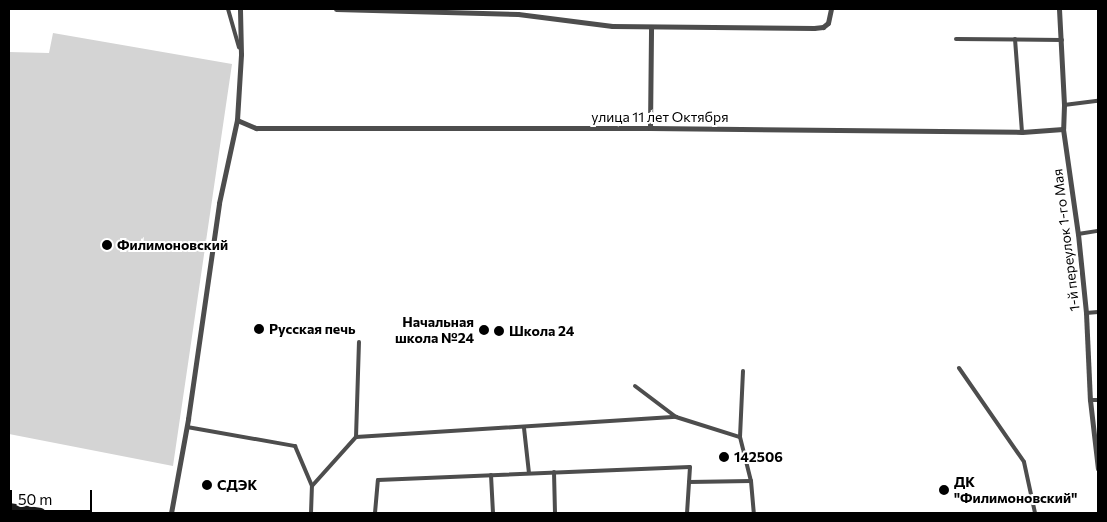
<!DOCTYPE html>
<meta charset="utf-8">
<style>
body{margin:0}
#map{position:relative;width:1107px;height:522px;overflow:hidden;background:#fff;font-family:Commissioner,sans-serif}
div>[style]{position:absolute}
.green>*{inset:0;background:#d4d4d4}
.lane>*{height:4px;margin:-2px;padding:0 2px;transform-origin:2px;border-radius:2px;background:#4d4d4d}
.street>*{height:5px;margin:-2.5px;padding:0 2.5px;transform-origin:2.5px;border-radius:2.5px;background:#4d4d4d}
.secondary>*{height:10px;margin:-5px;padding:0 5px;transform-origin:5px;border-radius:5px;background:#1a1a1a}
.dots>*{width:14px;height:14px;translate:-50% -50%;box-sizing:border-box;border:2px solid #fff;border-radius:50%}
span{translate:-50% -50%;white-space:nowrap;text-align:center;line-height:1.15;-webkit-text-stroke:4px #fff;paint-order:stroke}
.street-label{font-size:14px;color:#000}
.poi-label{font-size:14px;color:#000;font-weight:700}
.left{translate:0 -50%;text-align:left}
.right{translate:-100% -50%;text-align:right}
.frame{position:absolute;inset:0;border:10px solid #000;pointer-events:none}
.scale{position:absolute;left:10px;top:490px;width:82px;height:22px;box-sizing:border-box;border:2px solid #000;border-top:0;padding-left:6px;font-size:15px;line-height:18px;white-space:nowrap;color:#000;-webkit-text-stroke:4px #fff;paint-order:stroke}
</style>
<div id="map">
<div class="green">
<div style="clip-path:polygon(53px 33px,232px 64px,173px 466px,9px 434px,9px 52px,49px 53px)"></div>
</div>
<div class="lane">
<div style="left:228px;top:9px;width:40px;rotate:74deg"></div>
<div style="left:956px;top:39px;width:106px;rotate:0.5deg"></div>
<div style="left:1015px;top:39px;width:93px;rotate:85.7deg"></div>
<div style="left:1064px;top:105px;width:34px;rotate:-7deg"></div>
<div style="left:1078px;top:234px;width:20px;rotate:-9deg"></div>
<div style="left:1086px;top:313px;width:12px;rotate:-5deg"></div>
<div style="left:959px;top:368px;width:114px;rotate:55.3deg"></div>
<div style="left:1024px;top:462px;width:52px;rotate:77.8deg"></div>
<div style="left:743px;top:371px;width:66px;rotate:92.6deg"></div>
<div style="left:740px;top:437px;width:45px;rotate:76deg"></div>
<div style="left:751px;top:481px;width:32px;rotate:85deg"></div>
<div style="left:635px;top:386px;width:51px;rotate:37.1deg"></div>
<div style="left:1090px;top:400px;width:8px"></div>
<div style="left:187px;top:427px;width:110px;rotate:10deg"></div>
<div style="left:295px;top:446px;width:43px;rotate:67deg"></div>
<div style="left:524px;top:428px;width:45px;rotate:83.7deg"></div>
<div style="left:356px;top:437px;width:321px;rotate:-3.6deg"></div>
<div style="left:676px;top:417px;width:67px;rotate:17.4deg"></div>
<div style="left:554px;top:472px;width:41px;rotate:88.6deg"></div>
<div style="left:491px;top:475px;width:38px;rotate:87deg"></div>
<div style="left:689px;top:482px;width:62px;rotate:-0.9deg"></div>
<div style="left:311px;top:513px;width:27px;rotate:-88deg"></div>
<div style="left:312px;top:486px;width:66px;rotate:-48.1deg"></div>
<div style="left:356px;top:437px;width:95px;rotate:-88.2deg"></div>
<div style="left:375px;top:513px;width:33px;rotate:-85deg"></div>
<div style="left:378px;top:480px;width:312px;rotate:-2.4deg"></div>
<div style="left:690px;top:467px;width:46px;rotate:93.7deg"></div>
</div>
<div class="street">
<div style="left:336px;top:9px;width:182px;rotate:1.6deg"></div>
<div style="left:518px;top:14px;width:95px;rotate:7.3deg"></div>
<div style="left:612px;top:26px;width:202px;rotate:0.6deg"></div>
<div style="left:814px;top:28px;width:9px;rotate:-6deg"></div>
<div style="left:823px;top:27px;width:6px;rotate:-39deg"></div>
<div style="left:828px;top:23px;width:14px;rotate:-78deg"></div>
<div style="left:1059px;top:9px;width:96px;rotate:87deg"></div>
<div style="left:1064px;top:105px;width:24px;rotate:92deg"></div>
<div style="left:1063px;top:129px;width:106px;rotate:81.9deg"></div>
<div style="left:1078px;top:234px;width:79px;rotate:84.2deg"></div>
<div style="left:1086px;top:313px;width:87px;rotate:87.4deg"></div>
<div style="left:1090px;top:400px;width:69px;rotate:83.4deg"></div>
<div style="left:237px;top:120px;width:21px;rotate:23deg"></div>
<div style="left:256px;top:128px;width:394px"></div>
<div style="left:650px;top:128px;width:372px;rotate:0.6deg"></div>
<div style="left:1022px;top:132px;width:41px;rotate:-4.2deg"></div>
<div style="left:650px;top:128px;width:101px;rotate:-89.4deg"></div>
<div style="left:171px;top:513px;width:96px;rotate:-79.7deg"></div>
<div style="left:188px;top:419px;width:218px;rotate:-81.8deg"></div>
<div style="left:219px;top:203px;width:85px;rotate:-77.8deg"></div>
<div style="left:237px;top:120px;width:66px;rotate:-86.5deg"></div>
<div style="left:241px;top:54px;width:45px;rotate:-91.3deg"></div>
</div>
<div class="secondary">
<div style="left:9px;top:508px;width:32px;rotate:9deg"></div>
</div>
<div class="dots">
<div style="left:107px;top:245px;background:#000"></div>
<div style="left:259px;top:329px;background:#000"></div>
<div style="left:484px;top:330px;background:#000"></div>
<div style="left:499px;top:331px;background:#000"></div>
<div style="left:724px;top:457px;background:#000"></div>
<div style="left:207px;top:485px;background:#000"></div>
<div style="left:944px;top:490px;background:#000"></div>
</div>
<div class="street-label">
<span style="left:660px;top:117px">улица 11 лет Октября</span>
<span style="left:1066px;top:240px;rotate:-97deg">1-й переулок 1-го Мая</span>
</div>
<div class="poi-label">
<span class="left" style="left:117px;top:245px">Филимоновский</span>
<span class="right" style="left:474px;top:330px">Начальная<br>школа №24</span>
<span class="left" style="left:269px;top:329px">Русская печь</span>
<span class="left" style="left:509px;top:331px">Школа 24</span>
<span class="left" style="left:734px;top:457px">142506</span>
<span class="left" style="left:954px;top:490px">ДК<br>"Филимоновский"</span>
<span class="left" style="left:217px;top:485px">СДЭК</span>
</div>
<div class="frame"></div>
<div class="scale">50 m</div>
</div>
